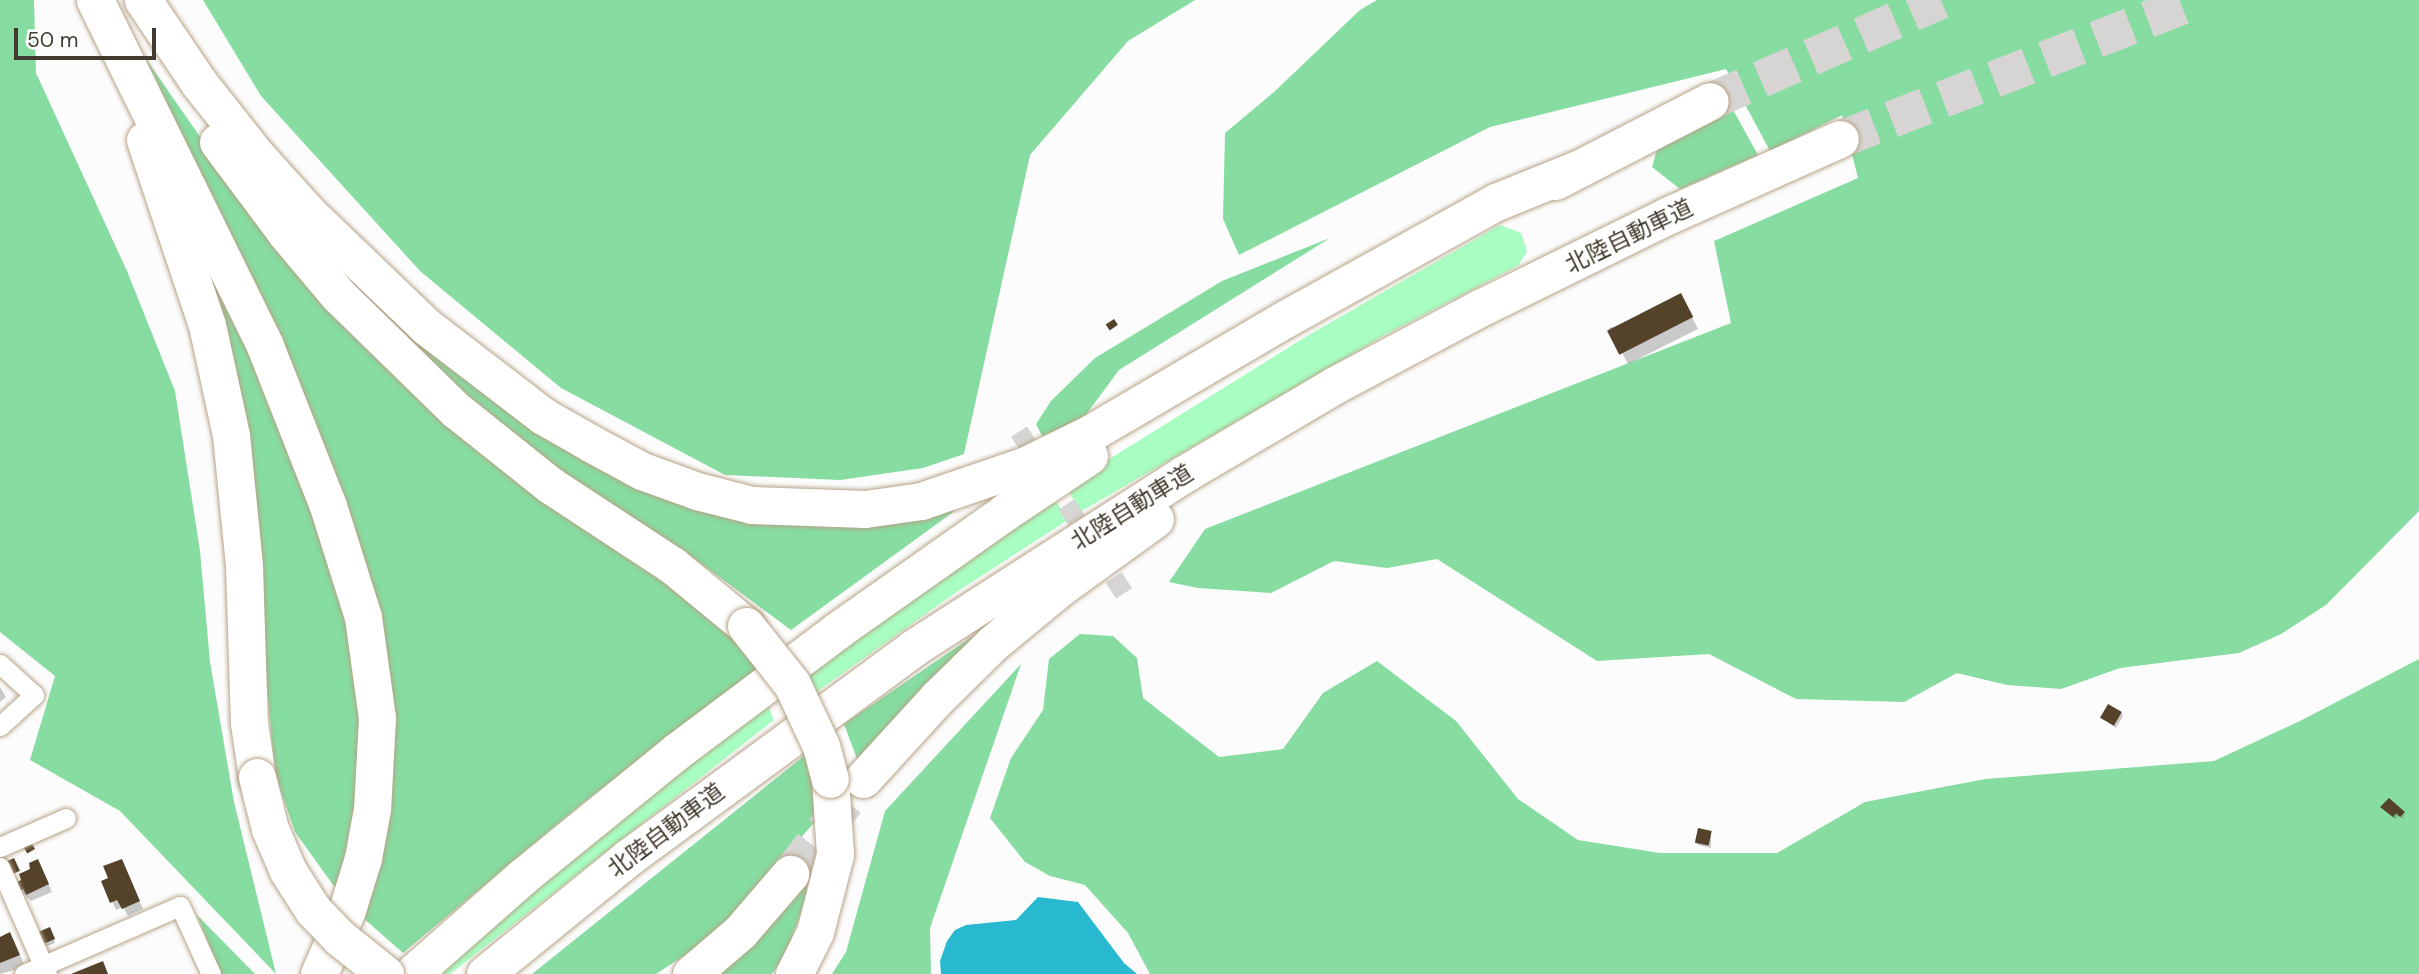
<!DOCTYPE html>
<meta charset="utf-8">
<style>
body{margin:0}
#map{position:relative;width:2419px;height:974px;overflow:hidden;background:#fcfcfc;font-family:"DM Sans","Noto Sans JP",sans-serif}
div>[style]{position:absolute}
.green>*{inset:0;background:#a8fec2}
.forest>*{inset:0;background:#86dca1}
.water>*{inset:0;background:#28b8d0}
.shadow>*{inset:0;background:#0003}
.building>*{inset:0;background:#54432a;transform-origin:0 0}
.street-tunnel>*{height:19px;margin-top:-9.5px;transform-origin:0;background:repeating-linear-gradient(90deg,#d7d5d3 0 19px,transparent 0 29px)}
.highway-tunnel>*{height:37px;margin-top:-18.5px;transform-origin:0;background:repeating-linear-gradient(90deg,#d7d5d3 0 37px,transparent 0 55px)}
.roads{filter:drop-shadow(0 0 2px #b6a387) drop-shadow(0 0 2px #b6a387)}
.street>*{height:19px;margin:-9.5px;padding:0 9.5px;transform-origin:9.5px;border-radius:9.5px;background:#fff}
.highway>*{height:37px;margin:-18.5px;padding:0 18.5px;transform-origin:18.5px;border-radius:18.5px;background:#fff}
.bridges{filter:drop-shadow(0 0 2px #b6a387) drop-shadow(0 0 2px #b6a387)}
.highway-bridge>*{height:37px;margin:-18.5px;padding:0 18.5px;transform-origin:18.5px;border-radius:18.5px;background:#fff}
span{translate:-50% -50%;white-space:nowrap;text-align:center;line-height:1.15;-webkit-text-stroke:7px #fff;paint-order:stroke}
.street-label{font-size:23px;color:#433b2f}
.scale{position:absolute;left:14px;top:28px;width:142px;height:32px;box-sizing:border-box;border:4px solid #433b2f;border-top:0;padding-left:9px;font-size:21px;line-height:24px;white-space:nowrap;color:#433b2f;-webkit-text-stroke:5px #fff;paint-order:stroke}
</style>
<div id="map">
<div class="green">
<div style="clip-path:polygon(1500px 225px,1521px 233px,1527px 251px,1519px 265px,1385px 335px,1080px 512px,1066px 486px,1307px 336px)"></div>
<div style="clip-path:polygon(1052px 495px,1068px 520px,955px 593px,808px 698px,794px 675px)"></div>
<div style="clip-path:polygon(765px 698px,774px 720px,450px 974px,431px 974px)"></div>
</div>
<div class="forest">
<div style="clip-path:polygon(0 0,34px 0,36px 73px,127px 271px,175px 391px,200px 551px,210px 662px,234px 802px,276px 974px,120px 811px,30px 760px,55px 676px,0 632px)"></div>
<div style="clip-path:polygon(203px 0,1195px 0,1128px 41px,1030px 155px,964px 454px,923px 468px,840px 480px,725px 475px,561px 388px,420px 271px,261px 96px)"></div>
<div style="clip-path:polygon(1377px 0,2419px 0,2419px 511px,2326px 605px,2281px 634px,2239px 653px,2120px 668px,2061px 689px,2007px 685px,1957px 673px,1904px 702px,1796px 699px,1709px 654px,1597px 661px,1437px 559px,1387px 568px,1334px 561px,1271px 593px,1198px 588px,1169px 582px,1205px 529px,1731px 323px,1714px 241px,1858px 178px,1842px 115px,1770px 151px,1726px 69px,1490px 127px,1239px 255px,1223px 219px,1225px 133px,1274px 92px,1360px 10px)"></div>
<div style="clip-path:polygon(146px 59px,251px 210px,719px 615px,759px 668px,579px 806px,403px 953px,361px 916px,382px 846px,393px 771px,391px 703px,242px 262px)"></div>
<div style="clip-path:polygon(1732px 108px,1758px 155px,1680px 189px,1652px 167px,1657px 149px)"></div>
<div style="clip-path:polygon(197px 230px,289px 439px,353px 634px,365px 727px,363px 792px,341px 896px,295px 832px,275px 774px,265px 665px)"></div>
<div style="clip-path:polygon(1330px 238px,1119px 370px,1085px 416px,1043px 438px,1036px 424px,1051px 401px,1095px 358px,1222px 281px)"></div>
<div style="clip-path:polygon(329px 261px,491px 392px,605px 468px,873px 521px,956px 510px,791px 630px,684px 551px,552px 466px,458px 390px)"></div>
<div style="clip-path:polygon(998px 623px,860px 767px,844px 724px,970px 638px)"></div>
<div style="clip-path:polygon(1080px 634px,1113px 636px,1137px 658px,1143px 698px,1219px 757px,1283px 749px,1323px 693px,1377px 661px,1456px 721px,1518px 799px,1578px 840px,1660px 853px,1777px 853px,1865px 802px,1985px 779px,2214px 761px,2302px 720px,2419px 659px,2419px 974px,1150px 974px,1128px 933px,1085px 885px,1050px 876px,1025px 862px,990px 818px,1011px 758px,1043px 710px,1049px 659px)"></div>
<div style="clip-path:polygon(1021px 664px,930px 928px,931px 974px,832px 974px,846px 952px,885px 811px)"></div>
<div style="clip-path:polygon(805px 755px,819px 817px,716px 935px,656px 974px,532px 974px)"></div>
<div style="clip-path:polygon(801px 884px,809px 890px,785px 956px,772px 974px,720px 974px,745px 953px,791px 903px)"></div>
<div style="clip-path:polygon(197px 915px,255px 974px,221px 974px)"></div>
</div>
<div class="water">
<div style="clip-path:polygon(1038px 897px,1078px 902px,1124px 963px,1137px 974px,941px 974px,940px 961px,947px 941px,955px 930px,966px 925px,1016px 920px)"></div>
</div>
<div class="shadow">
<div style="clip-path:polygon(1687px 307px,1698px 329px,1628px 364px,1609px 328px)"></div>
<div style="clip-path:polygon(0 687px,6px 697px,0 702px)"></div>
<div style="clip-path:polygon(2121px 713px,2123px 716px,2116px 728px,2101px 717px)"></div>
<div style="clip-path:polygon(2389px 800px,2404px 813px,2403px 819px,2398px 815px,2395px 819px,2384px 810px)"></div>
<div style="clip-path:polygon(1711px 833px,1711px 848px,1698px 845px,1697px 842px)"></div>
<div style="clip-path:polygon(42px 869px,52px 892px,31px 901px,20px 890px,23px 881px)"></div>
<div style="clip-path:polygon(125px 869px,143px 909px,128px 916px,123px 907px,116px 910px,103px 882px)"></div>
<div style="clip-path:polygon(51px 932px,55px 943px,45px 947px,44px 944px)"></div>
<div style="clip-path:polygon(0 938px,16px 946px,25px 967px,0 974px)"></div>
</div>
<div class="building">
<div style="left:1681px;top:293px;width:27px;height:83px;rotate:63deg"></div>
<div style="left:1114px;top:319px;width:7px;height:10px;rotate:56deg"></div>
<div style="left:2108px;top:704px;width:16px;height:16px;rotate:30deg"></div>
<div style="clip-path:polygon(2389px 798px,2405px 812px,2400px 817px,2396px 813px,2393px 817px,2380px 807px)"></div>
<div style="left:1698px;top:828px;width:14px;height:15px;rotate:12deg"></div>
<div style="left:31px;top:842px;width:8px;height:9px;rotate:60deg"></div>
<div style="left:14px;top:858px;width:14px;height:12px;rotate:65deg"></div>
<div style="clip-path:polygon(38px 859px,49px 884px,26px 895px,23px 889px,18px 891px,15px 883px,21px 880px,19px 874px,30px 869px,29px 863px)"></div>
<div style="clip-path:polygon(122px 859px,140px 901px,122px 909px,117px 900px,110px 903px,101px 881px,108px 878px,103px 866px)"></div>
<div style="left:50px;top:927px;width:13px;height:13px;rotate:67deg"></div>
<div style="clip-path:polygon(10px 932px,20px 955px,0 963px,0 937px)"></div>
<div style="clip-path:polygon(103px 961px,108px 974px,71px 974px)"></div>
</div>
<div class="street-tunnel">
<div style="left:1019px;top:431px;width:197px;rotate:57deg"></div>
</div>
<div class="highway-tunnel">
<div style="left:1710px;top:101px;width:252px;rotate:-23.6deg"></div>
<div style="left:1840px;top:139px;width:382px;rotate:-21.3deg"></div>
<div style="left:790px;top:874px;width:120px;rotate:-52.5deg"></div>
</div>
<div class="roads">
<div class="street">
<div style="left:0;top:664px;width:46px;rotate:42.4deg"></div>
<div style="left:34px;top:695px;width:46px;rotate:137.6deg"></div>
<div style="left:0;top:847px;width:72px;rotate:-23.7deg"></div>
<div style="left:0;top:867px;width:117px;rotate:66.3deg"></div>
<div style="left:24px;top:974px;width:170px;rotate:-23.6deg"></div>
<div style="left:180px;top:906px;width:75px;rotate:65.5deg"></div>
</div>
<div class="highway">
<div style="left:95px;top:0;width:386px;rotate:63.8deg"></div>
<div style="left:265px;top:346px;width:172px;rotate:68.5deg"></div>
<div style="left:328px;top:506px;width:116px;rotate:72.5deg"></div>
<div style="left:363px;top:617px;width:102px;rotate:82.1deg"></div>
<div style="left:377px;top:718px;width:91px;rotate:93.1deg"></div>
<div style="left:372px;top:809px;width:50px;rotate:100.4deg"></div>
<div style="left:363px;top:858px;width:54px;rotate:107.1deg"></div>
<div style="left:347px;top:910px;width:70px;rotate:113.6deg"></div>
<div style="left:143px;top:0;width:100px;rotate:56deg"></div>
<div style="left:199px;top:83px;width:90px;rotate:51.7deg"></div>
<div style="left:255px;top:154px;width:81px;rotate:48deg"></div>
<div style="left:309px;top:214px;width:163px;rotate:43.8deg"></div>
<div style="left:427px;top:327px;width:146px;rotate:37.5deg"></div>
<div style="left:543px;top:416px;width:56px;rotate:29.7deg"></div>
<div style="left:592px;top:444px;width:57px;rotate:28.4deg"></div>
<div style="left:642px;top:471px;width:59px;rotate:20deg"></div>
<div style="left:697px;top:491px;width:57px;rotate:14.3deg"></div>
<div style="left:752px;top:505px;width:113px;rotate:2deg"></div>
<div style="left:865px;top:509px;width:57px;rotate:-8.1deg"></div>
<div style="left:921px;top:501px;width:111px;rotate:-18.9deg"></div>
<div style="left:1026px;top:465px;width:70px;rotate:-26.2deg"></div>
<div style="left:1089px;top:434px;width:227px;rotate:-30.4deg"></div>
<div style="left:1285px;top:319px;width:241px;rotate:-29deg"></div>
<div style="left:1496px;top:202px;width:85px;rotate:-22.1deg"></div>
<div style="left:145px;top:140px;width:195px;rotate:71.5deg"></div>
<div style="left:207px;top:325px;width:113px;rotate:77.7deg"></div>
<div style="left:231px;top:435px;width:132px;rotate:84.3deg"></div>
<div style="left:244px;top:566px;width:157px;rotate:88.2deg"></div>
<div style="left:249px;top:723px;width:55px;rotate:81.6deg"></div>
<div style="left:218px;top:142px;width:112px;rotate:53.3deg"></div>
<div style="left:285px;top:232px;width:82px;rotate:49.9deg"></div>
<div style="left:338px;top:295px;width:165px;rotate:44.3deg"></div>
<div style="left:456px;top:410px;width:120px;rotate:38.6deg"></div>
<div style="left:550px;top:485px;width:146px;rotate:33.3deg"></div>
<div style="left:672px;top:565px;width:96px;rotate:39.5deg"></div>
<div style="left:1555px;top:181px;width:174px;rotate:-27.3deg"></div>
<div style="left:863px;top:779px;width:110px;rotate:-47.6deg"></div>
<div style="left:937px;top:698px;width:78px;rotate:-44.5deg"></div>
<div style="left:993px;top:643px;width:88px;rotate:-39.5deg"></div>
<div style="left:1061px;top:587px;width:116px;rotate:-35.9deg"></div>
<div style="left:412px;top:974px;width:147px;rotate:-41.4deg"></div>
<div style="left:522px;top:877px;width:200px;rotate:-39.1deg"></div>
<div style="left:677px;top:751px;width:201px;rotate:-36.9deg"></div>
<div style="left:838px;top:630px;width:204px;rotate:-35.2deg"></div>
<div style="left:1005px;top:512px;width:101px;rotate:-33.7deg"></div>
<div style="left:485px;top:974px;width:186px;rotate:-39.1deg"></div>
<div style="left:629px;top:857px;width:353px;rotate:-36.3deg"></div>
<div style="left:913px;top:648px;width:322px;rotate:-32.7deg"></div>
<div style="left:1184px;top:474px;width:175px;rotate:-30.5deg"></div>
<div style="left:1335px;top:385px;width:166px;rotate:-28deg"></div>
<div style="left:1482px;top:307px;width:208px;rotate:-26.2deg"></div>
<div style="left:1669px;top:215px;width:187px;rotate:-24deg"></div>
<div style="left:691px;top:974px;width:65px;rotate:-40.6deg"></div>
<div style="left:740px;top:932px;width:77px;rotate:-49.2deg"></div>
<div style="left:794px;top:974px;width:47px;rotate:-63.4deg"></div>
<div style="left:815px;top:932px;width:81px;rotate:-75.6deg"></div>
<div style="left:835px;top:854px;width:75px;rotate:-93.8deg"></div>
</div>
</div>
<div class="bridges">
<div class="highway-bridge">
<div style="left:746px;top:626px;width:74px;rotate:51.6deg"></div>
<div style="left:792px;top:684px;width:68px;rotate:64.9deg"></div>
<div style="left:821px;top:746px;width:34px;rotate:75deg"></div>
<div style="left:257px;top:777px;width:54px;rotate:76deg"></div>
<div style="left:270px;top:829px;width:46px;rotate:66.8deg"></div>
<div style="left:288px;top:871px;width:46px;rotate:57.3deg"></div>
<div style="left:313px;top:910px;width:39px;rotate:46deg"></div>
<div style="left:340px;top:938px;width:58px;rotate:38.7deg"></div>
</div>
</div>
<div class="street-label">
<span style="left:1629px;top:236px;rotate:-26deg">北陸自動車道</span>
<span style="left:1132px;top:507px;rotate:-32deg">北陸自動車道</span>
<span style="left:666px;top:830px;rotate:-37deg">北陸自動車道</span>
</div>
<div class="scale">50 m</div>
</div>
